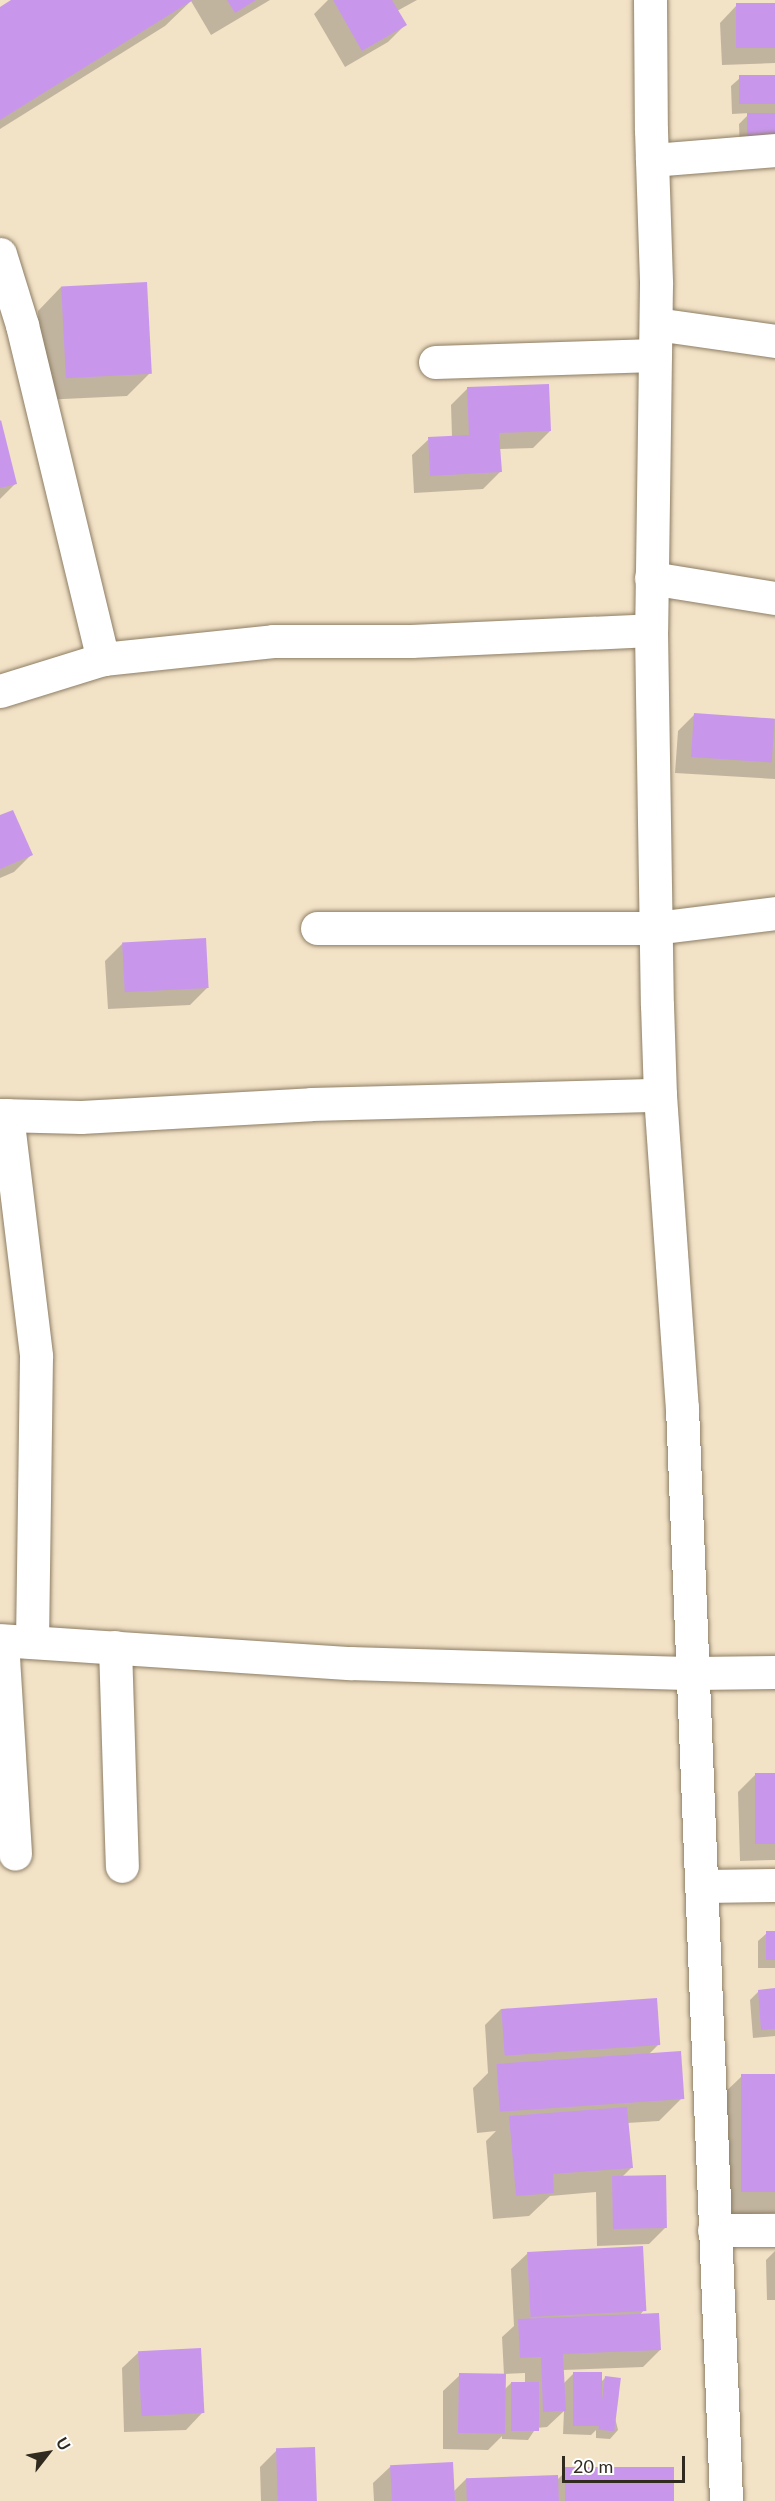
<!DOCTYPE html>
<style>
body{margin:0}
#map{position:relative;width:775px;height:2501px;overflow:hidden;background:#f2e2c6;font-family:Lato,sans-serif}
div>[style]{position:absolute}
.shadow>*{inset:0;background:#0003}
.building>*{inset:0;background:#c897ec;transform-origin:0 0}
.roads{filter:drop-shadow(0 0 2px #8d7e65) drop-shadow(0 0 2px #8d7e65)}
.minor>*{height:33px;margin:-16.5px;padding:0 16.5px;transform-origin:16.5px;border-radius:16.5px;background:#fff}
span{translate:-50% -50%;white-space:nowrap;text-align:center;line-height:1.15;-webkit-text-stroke:6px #fff;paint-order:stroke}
.north{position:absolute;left:18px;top:2423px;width:60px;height:60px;-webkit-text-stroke:4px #fff;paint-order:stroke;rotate:59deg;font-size:16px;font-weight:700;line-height:24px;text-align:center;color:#302a1f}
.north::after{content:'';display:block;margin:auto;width:21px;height:27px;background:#302a1f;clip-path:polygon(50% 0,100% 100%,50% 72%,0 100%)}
.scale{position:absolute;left:562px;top:2456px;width:123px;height:27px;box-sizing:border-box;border:3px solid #302a1f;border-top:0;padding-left:8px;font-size:18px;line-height:21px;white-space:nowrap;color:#302a1f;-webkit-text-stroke:4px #fff;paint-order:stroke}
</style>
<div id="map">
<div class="shadow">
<div style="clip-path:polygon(14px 0,270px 0,211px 35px,191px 1px,165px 26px,0 129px,0 8px)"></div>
<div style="clip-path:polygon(328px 0,417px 0,397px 11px,405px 25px,388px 42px,345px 67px,314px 14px)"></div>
<div style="clip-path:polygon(775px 4px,775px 63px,722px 65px,720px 23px,736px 6px)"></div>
<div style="clip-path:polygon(775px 76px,775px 152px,740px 154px,739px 124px,750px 113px,732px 114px,731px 86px,740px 78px)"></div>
<div style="clip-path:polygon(61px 287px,150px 373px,127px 396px,42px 400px,38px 311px)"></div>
<div style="clip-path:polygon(468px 388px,550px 431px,533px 448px,499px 449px,500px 472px,483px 489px,414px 493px,412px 455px,429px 439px,452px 437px,451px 405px)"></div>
<div style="clip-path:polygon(0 423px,15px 484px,0 499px)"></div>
<div style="clip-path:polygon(695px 714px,775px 719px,775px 779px,675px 773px,678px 731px)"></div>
<div style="clip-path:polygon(0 817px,31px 855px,14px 872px,0 878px)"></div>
<div style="clip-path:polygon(122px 944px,207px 988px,190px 1005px,108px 1009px,105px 961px)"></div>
<div style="clip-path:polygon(755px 1775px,775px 1775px,775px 1860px,740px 1861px,738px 1792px)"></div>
<div style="clip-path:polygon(767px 1933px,775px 1933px,775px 1968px,758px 1968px,758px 1941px)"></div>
<div style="clip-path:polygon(775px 1990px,775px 2036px,753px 2038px,750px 2000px,759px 1991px)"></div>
<div style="clip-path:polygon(501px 2009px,658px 2045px,648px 2055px,682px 2098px,659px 2121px,627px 2123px,631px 2168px,622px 2177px,665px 2228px,649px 2244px,597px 2246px,596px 2192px,550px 2196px,529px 2216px,493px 2219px,486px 2141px,496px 2131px,477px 2133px,473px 2088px,488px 2073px,485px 2025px)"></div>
<div style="clip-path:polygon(775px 2075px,775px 2213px,722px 2215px,718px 2099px,742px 2076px)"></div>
<div style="clip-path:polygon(775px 2251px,775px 2300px,767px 2300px,766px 2260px)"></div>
<div style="clip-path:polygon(evenodd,528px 2253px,644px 2310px,639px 2316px,660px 2350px,643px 2367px,563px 2370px,563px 2384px,574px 2373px,600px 2383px,605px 2378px,618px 2430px,610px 2439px,596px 2438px,596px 2430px,591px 2435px,563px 2434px,564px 2411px,547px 2427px,536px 2428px,528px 2440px,502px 2439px,502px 2436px,488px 2450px,443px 2449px,443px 2391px,460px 2375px,504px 2375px,502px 2337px,514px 2326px,511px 2269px,528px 2253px,525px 2373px,525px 2384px,511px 2383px,504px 2390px,504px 2374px,525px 2373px)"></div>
<div style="clip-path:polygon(139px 2352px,202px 2413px,186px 2430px,124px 2432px,122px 2368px)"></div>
<div style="clip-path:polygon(277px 2450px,316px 2501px,261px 2501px,260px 2467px)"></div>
<div style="clip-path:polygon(390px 2467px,453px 2492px,466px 2479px,557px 2480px,566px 2471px,673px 2501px,374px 2501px,373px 2483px)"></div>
</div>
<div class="building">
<div style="clip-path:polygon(11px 0,193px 0,0 120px,0 7px)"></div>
<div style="clip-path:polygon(227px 0,256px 0,235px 13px)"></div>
<div style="clip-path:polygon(333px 0,392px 0,407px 25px,362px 51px)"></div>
<div style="left:775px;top:3px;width:45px;height:39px;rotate:90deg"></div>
<div style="left:775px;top:75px;width:29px;height:36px;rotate:90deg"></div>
<div style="left:775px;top:113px;width:32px;height:28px;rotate:90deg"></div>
<div style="left:147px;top:282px;width:92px;height:86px;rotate:87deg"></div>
<div style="clip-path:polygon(549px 384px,551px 431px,499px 433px,502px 472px,430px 476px,428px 437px,469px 435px,467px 387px)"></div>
<div style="clip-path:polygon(1px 420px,17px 484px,0 488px,0 421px)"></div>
<div style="left:694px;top:713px;width:81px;height:44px;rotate:4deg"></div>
<div style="clip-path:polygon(13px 810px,33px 855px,0 869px,0 815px)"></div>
<div style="left:206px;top:938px;width:50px;height:84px;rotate:87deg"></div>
<div style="left:755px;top:1773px;width:20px;height:71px"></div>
<div style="left:766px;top:1931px;width:9px;height:29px"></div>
<div style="clip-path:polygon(775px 1988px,775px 2029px,761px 2030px,758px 1990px)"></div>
<div style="left:657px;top:1998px;width:47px;height:156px;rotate:86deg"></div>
<div style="left:681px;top:2051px;width:48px;height:185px;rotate:86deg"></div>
<div style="left:775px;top:2074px;width:118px;height:34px;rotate:90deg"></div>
<div style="clip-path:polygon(627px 2107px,633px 2168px,553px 2174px,554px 2193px,516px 2196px,509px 2116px)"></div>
<div style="left:666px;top:2175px;width:53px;height:54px;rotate:89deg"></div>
<div style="left:643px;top:2246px;width:65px;height:116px;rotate:87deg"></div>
<div style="clip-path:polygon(659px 2313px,661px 2350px,563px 2354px,566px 2411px,543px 2412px,541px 2357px,520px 2358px,518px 2319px)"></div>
<div style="left:201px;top:2348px;width:65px;height:63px;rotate:87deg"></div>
<div style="left:573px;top:2372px;width:29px;height:54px"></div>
<div style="left:459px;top:2373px;width:47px;height:60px;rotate:1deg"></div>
<div style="left:605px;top:2376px;width:16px;height:54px;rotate:7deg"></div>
<div style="left:511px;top:2382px;width:28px;height:49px"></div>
<div style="left:315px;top:2447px;width:54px;height:39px;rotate:88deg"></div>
<div style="left:453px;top:2462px;width:39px;height:63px;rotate:87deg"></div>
<div style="left:674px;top:2467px;width:34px;height:109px;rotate:90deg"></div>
<div style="left:558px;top:2475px;width:26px;height:92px;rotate:88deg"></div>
</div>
<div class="roads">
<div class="minor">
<div style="left:650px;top:0;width:130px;rotate:89.6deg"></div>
<div style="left:651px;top:130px;width:154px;rotate:88.1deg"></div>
<div style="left:656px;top:284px;width:346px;rotate:90.8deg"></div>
<div style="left:651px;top:630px;width:375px;rotate:89.1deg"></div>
<div style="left:657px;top:1005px;width:90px;rotate:88.1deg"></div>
<div style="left:660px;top:1095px;width:314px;rotate:86deg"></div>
<div style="left:682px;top:1408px;width:1094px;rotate:87.69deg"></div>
<div style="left:652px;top:160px;width:123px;rotate:-4.6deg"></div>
<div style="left:0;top:254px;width:74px;rotate:72.8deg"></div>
<div style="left:22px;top:325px;width:344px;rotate:76.4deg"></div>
<div style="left:656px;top:324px;width:120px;rotate:8.1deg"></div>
<div style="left:435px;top:362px;width:220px;rotate:-1.8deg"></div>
<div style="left:651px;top:578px;width:126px;rotate:9.2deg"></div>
<div style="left:0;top:691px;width:108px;rotate:-17.3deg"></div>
<div style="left:103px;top:659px;width:171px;rotate:-6deg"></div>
<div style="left:273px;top:641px;width:138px"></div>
<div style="left:411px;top:641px;width:240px;rotate:-2.6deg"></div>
<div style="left:317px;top:928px;width:338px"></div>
<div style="left:655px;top:928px;width:121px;rotate:-7.1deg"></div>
<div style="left:0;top:1115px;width:81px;rotate:1.4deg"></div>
<div style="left:81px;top:1117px;width:230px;rotate:-3.2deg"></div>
<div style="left:311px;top:1104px;width:349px;rotate:-1.5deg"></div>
<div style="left:7px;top:1115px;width:243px;rotate:83.1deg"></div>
<div style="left:36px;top:1356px;width:286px;rotate:90.8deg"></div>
<div style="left:0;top:1640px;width:350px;rotate:3.8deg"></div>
<div style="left:349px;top:1663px;width:345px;rotate:1.7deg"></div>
<div style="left:694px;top:1673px;width:81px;rotate:-0.7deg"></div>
<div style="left:2px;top:1641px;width:213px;rotate:86.5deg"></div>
<div style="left:115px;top:1647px;width:219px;rotate:88.2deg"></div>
<div style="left:702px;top:1886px;width:73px;rotate:-0.8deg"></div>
<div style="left:714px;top:2230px;width:61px"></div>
</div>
</div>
<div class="north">U</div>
<div class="scale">20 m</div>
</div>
